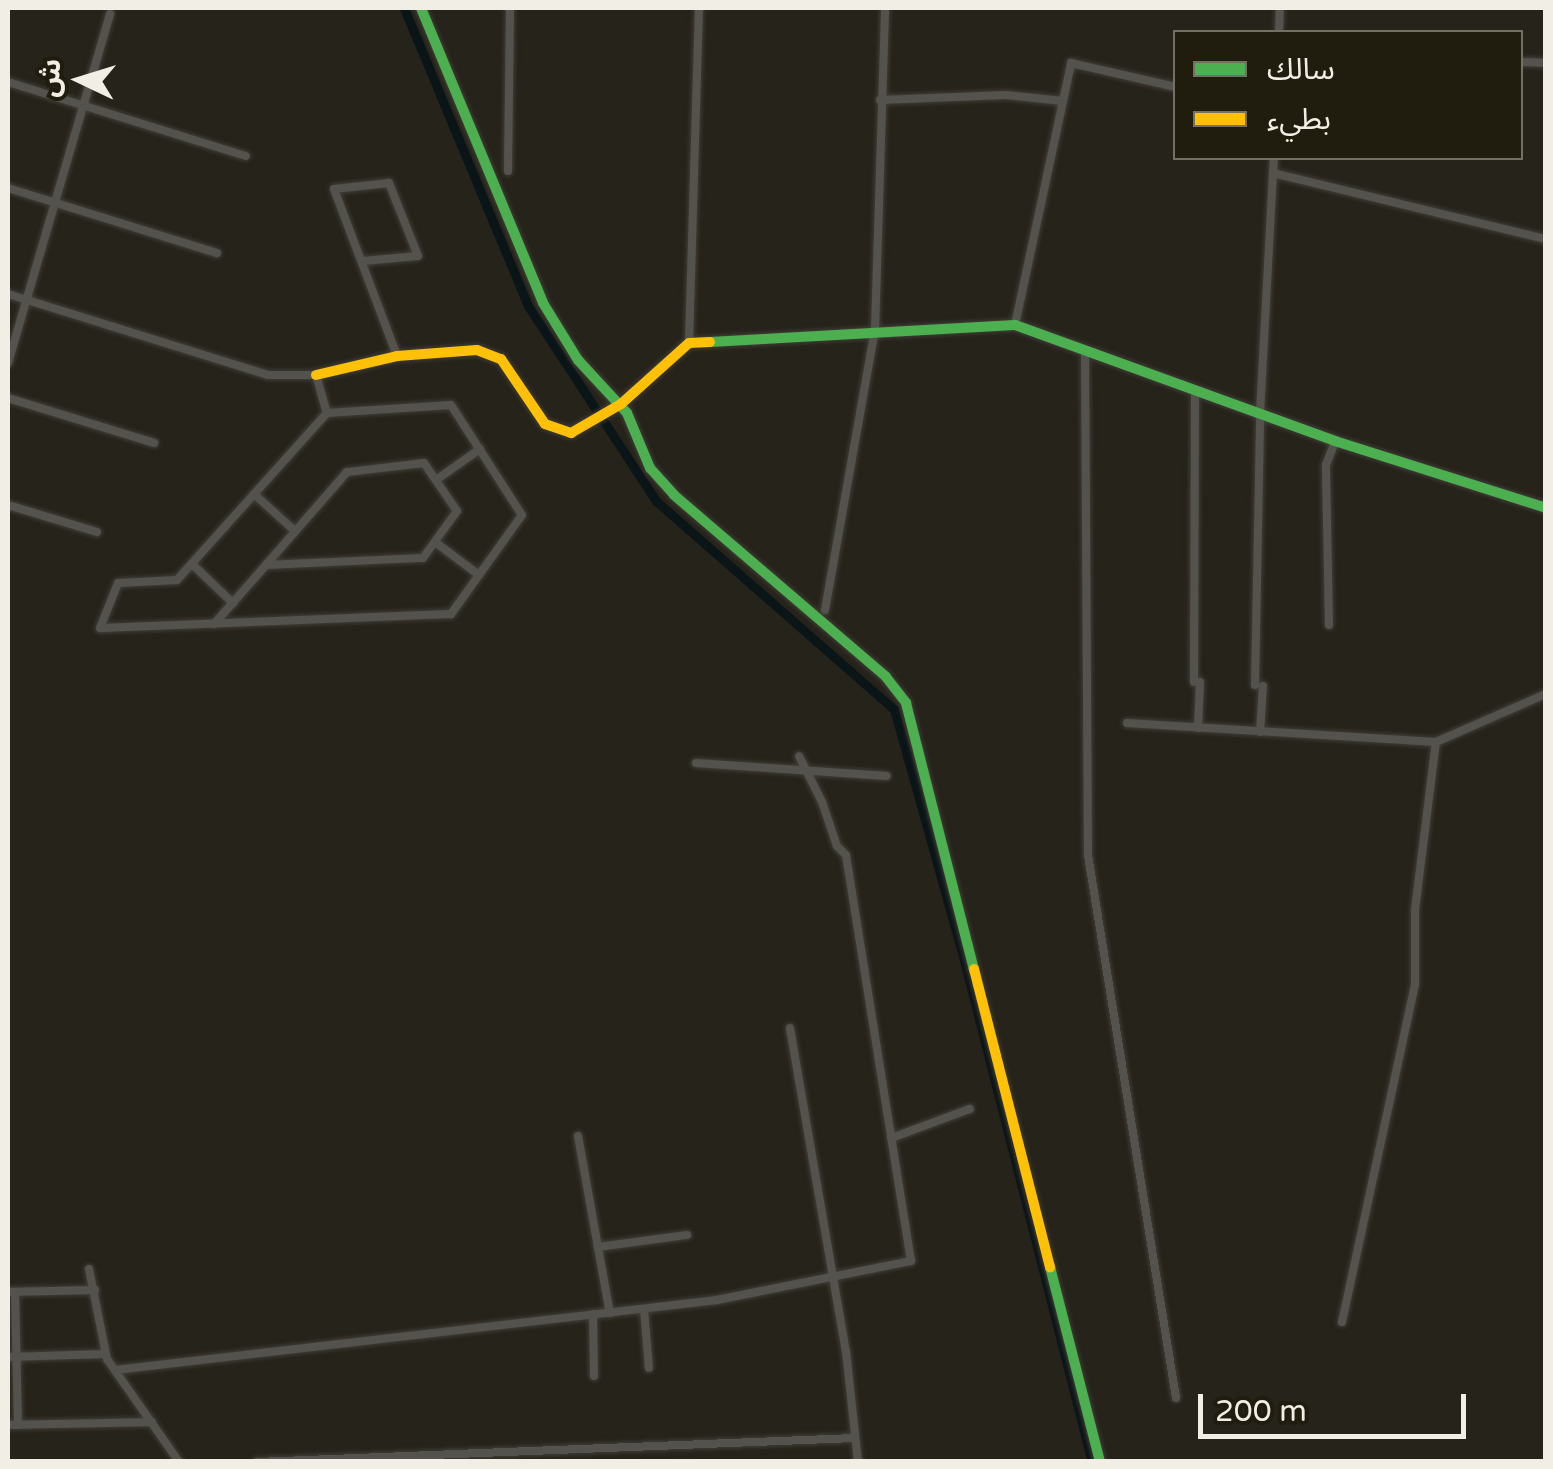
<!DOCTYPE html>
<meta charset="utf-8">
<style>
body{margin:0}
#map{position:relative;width:1553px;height:1469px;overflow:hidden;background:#26231b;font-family:"Varela Round","Noto Sans Arabic",sans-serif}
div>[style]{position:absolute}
.canal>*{height:9px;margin:-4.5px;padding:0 4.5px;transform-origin:4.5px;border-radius:4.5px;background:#0a1518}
.roads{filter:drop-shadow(0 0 2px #403d37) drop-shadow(0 0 2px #403d37)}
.street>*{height:8px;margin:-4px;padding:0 4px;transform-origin:4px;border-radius:4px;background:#54524c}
.fast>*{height:10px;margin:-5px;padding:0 5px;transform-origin:5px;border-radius:5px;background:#4caf50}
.slow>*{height:10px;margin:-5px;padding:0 5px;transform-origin:5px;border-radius:5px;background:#ffc107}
span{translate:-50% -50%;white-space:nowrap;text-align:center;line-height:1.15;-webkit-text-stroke:10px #201c0e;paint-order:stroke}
.frame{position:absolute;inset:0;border:10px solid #f1eee5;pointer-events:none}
.legend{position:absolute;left:1173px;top:30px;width:350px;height:130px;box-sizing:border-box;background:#201c0e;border:2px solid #747064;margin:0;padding:12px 18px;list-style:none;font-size:30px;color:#f1eee5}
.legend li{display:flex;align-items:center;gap:20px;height:50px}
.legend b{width:50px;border:2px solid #747064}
.north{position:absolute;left:30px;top:30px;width:100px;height:100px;-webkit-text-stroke:8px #201c0e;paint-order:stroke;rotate:274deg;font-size:28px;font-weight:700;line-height:40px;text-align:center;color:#f1eee5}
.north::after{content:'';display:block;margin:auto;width:35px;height:45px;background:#f1eee5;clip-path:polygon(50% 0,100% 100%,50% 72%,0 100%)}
.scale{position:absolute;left:1198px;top:1394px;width:268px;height:45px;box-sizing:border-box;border:5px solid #f1eee5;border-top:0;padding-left:12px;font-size:30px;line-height:35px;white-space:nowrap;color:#f1eee5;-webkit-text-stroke:8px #201c0e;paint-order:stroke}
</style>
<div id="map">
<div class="canal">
<div style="left:404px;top:8px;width:323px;rotate:67.4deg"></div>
<div style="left:528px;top:306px;width:233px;rotate:56.7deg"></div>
<div style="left:656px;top:501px;width:316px;rotate:41.2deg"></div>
<div style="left:894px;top:709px;width:256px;rotate:74.4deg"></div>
<div style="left:963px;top:956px;width:522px;rotate:75.7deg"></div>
</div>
<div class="roads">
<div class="street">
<div style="left:1279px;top:32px;width:24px;rotate:-88deg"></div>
<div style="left:1520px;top:62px;width:26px;rotate:2deg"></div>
<div style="left:8px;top:82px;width:249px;rotate:17.3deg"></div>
<div style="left:880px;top:100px;width:126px;rotate:-2.3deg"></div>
<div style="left:1006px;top:95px;width:57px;rotate:6deg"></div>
<div style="left:508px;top:171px;width:163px;rotate:-89.3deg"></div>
<div style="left:1273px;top:173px;width:281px;rotate:13.6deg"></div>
<div style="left:8px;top:188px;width:219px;rotate:17.3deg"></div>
<div style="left:363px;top:261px;width:55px;rotate:-5.2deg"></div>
<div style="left:418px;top:256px;width:79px;rotate:-111.7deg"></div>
<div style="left:389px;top:183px;width:55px;rotate:173.8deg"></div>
<div style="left:334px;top:189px;width:178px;rotate:69.3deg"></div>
<div style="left:8px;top:294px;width:272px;rotate:17.3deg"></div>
<div style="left:268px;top:375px;width:48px"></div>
<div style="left:316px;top:375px;width:40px;rotate:74deg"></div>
<div style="left:1015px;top:325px;width:268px;rotate:-77.9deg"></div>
<div style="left:1071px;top:63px;width:108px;rotate:12.9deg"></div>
<div style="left:689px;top:343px;width:335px;rotate:-88.3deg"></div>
<div style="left:1085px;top:351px;width:504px;rotate:89.66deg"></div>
<div style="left:1088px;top:855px;width:550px;rotate:80.79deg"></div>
<div style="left:8px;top:363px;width:364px;rotate:-73.7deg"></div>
<div style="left:8px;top:398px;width:153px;rotate:17.1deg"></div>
<div style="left:451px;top:405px;width:131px;rotate:57.2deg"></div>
<div style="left:522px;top:515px;width:122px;rotate:125.6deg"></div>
<div style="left:451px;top:614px;width:351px;rotate:177.7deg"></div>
<div style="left:100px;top:628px;width:48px;rotate:-68.2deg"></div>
<div style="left:118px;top:583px;width:59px;rotate:-2.9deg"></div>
<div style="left:177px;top:580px;width:224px;rotate:-48.1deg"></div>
<div style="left:327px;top:413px;width:124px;rotate:-3.7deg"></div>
<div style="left:436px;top:480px;width:54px;rotate:-35.2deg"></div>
<div style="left:254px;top:494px;width:55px;rotate:42.1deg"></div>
<div style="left:8px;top:505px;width:93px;rotate:16.9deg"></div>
<div style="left:435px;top:542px;width:55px;rotate:36.9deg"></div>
<div style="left:192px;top:564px;width:57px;rotate:43.6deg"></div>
<div style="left:825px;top:610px;width:284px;rotate:-79.9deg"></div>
<div style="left:875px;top:330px;width:322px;rotate:-88.2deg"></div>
<div style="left:214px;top:624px;width:79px;rotate:-48.6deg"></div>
<div style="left:266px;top:565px;width:157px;rotate:-2.6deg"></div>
<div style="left:423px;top:558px;width:58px;rotate:-54.1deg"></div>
<div style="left:457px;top:511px;width:58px;rotate:-124.5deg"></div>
<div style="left:424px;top:463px;width:78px;rotate:173.3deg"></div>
<div style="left:347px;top:472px;width:123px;rotate:131.1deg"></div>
<div style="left:1329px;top:625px;width:160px;rotate:-91.1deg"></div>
<div style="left:1326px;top:465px;width:26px;rotate:-69deg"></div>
<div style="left:1194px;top:682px;width:290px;rotate:-89.8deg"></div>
<div style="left:1255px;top:685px;width:272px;rotate:-88.9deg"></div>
<div style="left:1260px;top:413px;width:255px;rotate:-86.9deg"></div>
<div style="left:1127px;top:723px;width:310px;rotate:3.5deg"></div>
<div style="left:1436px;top:742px;width:120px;rotate:-23.6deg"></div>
<div style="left:1198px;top:728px;width:46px;rotate:-87.5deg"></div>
<div style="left:1260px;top:732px;width:46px;rotate:-86.3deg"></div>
<div style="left:696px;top:763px;width:191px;rotate:3.9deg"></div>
<div style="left:790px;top:1028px;width:328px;rotate:80.2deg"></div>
<div style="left:846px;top:1351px;width:112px;rotate:83.8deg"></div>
<div style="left:578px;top:1136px;width:180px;rotate:79.8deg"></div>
<div style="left:891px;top:1138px;width:84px;rotate:-20.2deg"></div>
<div style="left:598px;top:1247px;width:90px;rotate:-7.7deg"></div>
<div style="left:89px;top:1269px;width:92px;rotate:78.7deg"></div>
<div style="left:107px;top:1359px;width:126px;rotate:55deg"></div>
<div style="left:8px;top:1292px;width:87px;rotate:-1.3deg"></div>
<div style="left:15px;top:1292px;width:133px;rotate:88.7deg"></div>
<div style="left:644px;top:1309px;width:59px;rotate:85.2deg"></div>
<div style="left:593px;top:1314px;width:62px;rotate:89.1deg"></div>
<div style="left:1342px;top:1322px;width:345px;rotate:-77.8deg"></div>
<div style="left:1415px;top:985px;width:75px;rotate:-90deg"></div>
<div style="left:1415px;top:910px;width:169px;rotate:-82.9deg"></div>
<div style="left:8px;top:1357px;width:98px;rotate:-1.8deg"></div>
<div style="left:115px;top:1370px;width:606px;rotate:-6.63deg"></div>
<div style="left:717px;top:1300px;width:198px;rotate:-11.4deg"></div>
<div style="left:911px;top:1261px;width:411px;rotate:-99.1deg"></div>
<div style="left:846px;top:855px;width:13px;rotate:-135deg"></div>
<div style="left:837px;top:846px;width:46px;rotate:-108.8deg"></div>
<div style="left:822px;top:802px;width:51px;rotate:-116.6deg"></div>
<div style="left:8px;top:1425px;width:144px;rotate:-1.2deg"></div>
<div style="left:257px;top:1462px;width:597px;rotate:-2.3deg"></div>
</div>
<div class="fast">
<div style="left:421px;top:8px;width:319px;rotate:67.5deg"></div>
<div style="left:543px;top:303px;width:67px;rotate:58.4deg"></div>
<div style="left:578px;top:360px;width:72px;rotate:47.2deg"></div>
<div style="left:627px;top:413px;width:60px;rotate:67.3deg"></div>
<div style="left:650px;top:468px;width:36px;rotate:48deg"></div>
<div style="left:674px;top:495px;width:279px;rotate:40.6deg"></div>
<div style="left:886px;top:677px;width:33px;rotate:52deg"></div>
<div style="left:906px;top:703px;width:275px;rotate:75.7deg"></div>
<div style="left:710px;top:342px;width:305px;rotate:-3.2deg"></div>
<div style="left:1015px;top:325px;width:340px;rotate:19.9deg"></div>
<div style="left:1335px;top:441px;width:221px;rotate:17.6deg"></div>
<div style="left:1050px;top:1267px;width:201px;rotate:75.6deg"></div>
</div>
<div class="slow">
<div style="left:316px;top:375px;width:83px;rotate:-13.2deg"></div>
<div style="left:397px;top:356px;width:80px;rotate:-4.3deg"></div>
<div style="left:477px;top:350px;width:26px;rotate:21deg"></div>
<div style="left:501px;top:359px;width:78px;rotate:55.9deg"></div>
<div style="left:545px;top:424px;width:28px;rotate:19deg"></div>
<div style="left:571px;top:433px;width:58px;rotate:-30.1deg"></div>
<div style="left:621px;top:404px;width:91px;rotate:-41.9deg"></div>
<div style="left:689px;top:343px;width:21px;rotate:-3deg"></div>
<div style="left:974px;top:969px;width:308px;rotate:75.7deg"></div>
</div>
</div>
<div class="frame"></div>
<ul class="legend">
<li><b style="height:12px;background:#4caf50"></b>سالك</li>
<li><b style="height:12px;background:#ffc107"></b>بطيء</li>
</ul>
<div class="north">ش</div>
<div class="scale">200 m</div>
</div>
